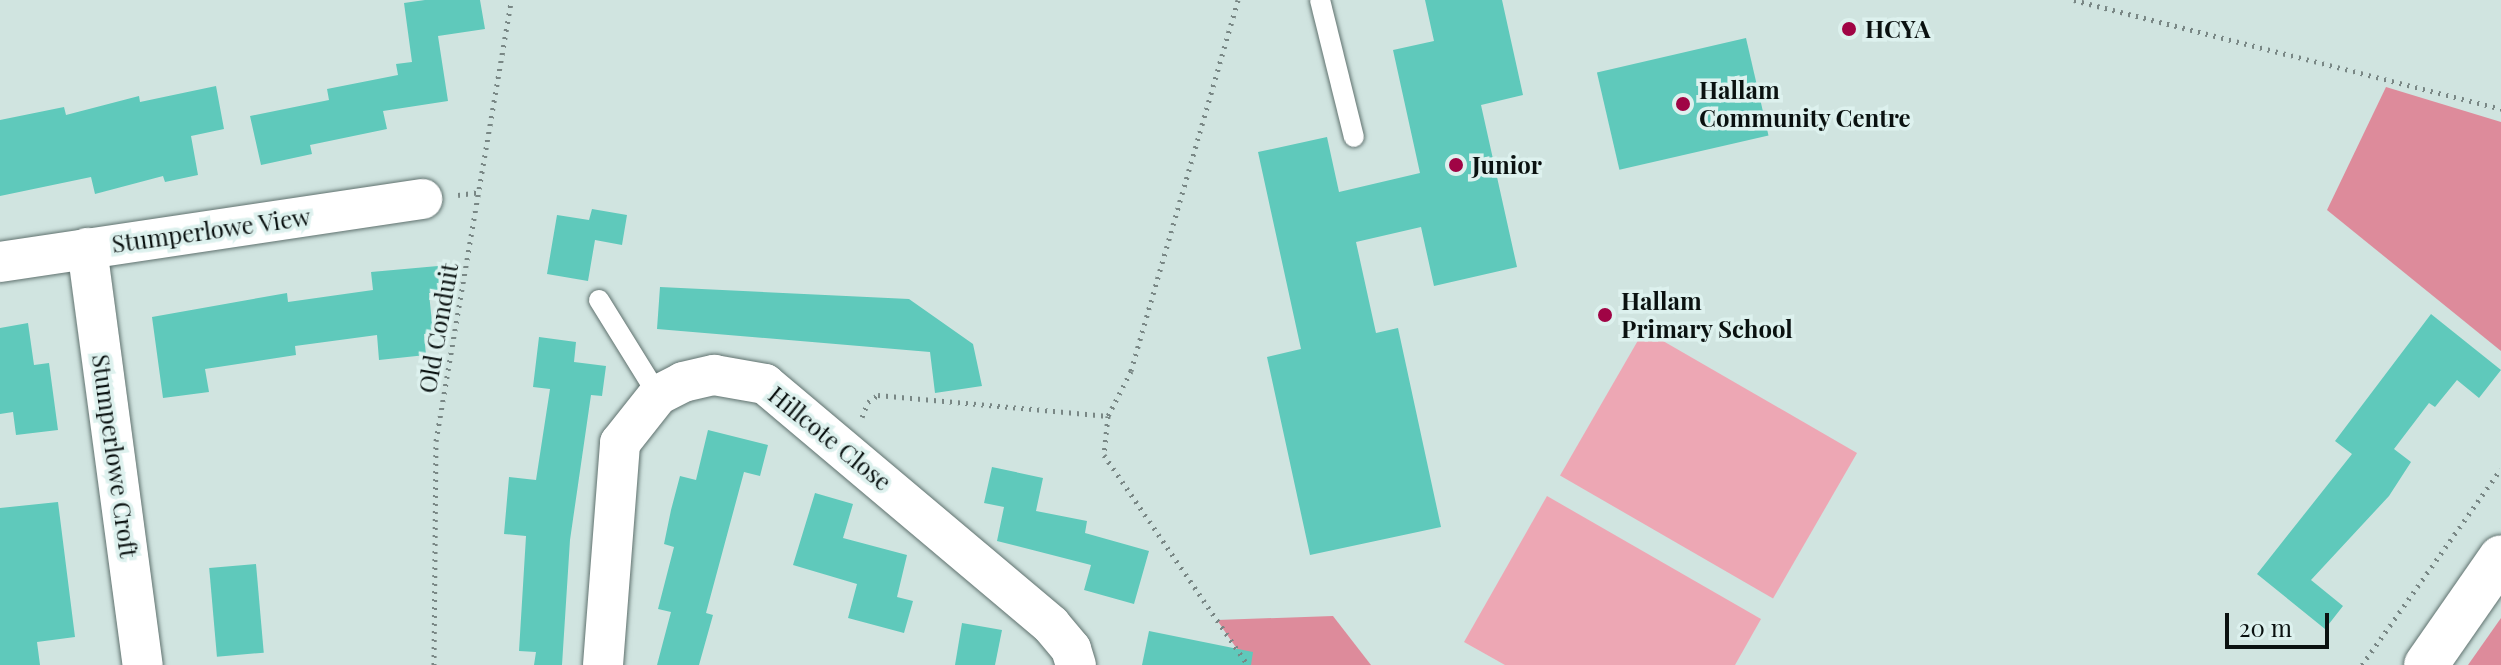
<!DOCTYPE html>
<style>
body{margin:0}
#map{position:relative;width:2501px;height:665px;overflow:hidden;background:#d0e4e0;font-family:"Playfair Display",serif}
div>[style]{position:absolute}
.green>*{inset:0;background:#eda7b4;transform-origin:0 0}
.forest>*{inset:0;background:#dd8b9b}
.building>*{inset:0;background:#5fc9bb;transform-origin:0 0}
.path>*{height:5px;margin-top:-2.5px;transform-origin:0;background:repeating-linear-gradient(90deg,#798785 0 2px,transparent 0 8px)}
.roads{filter:drop-shadow(0 0 2px #60726f) drop-shadow(0 0 2px #60726f)}
.lane>*{height:20px;margin:-10px;padding:0 10px;transform-origin:10px;border-radius:10px;background:#fff}
.street>*{height:40px;margin:-20px;padding:0 20px;transform-origin:20px;border-radius:20px;background:#fff}
.secondary>*{height:44px;margin:-22px;padding:0 22px;transform-origin:22px;border-radius:22px;background:#fff}
.dots>*{width:22px;height:22px;translate:-50% -50%;box-sizing:border-box;border:4px solid #ddf1ee;border-radius:50%}
span{translate:-50% -50%;white-space:nowrap;text-align:center;line-height:1.15;-webkit-text-stroke:7px #ddf1ee;paint-order:stroke}
.poi-label{font-size:24px;color:#0a1110;font-weight:700}
.left{translate:0 -50%;text-align:left}
.street-label{font-size:24px;color:#0a1110}
.scale{position:absolute;left:2225px;top:613px;width:104px;height:36px;box-sizing:border-box;border:4px solid #0a1110;border-top:0;padding-left:10px;font-size:24px;line-height:28px;white-space:nowrap;color:#0a1110;-webkit-text-stroke:6px #ddf1ee;paint-order:stroke}
</style>
<div id="map">
<div class="green">
<div style="left:1644px;top:330px;width:246px;height:168px;rotate:30deg"></div>
<div style="clip-path:polygon(1547px 496px,1761px 619px,1735px 665px,1505px 665px,1464px 642px)"></div>
</div>
<div class="forest">
<div style="clip-path:polygon(2386px 87px,2501px 122px,2501px 351px,2327px 210px)"></div>
<div style="clip-path:polygon(1333px 616px,1371px 665px,1248px 665px,1217px 620px)"></div>
<div style="clip-path:polygon(2501px 618px,2501px 665px,2468px 665px)"></div>
</div>
<div class="building">
<div style="clip-path:polygon(425px 0,480px 0,485px 29px,438px 36px,448px 101px,383px 111px,387px 129px,310px 145px,312px 154px,261px 165px,250px 116px,329px 100px,327px 89px,398px 75px,396px 64px,412px 62px,404px 3px)"></div>
<div style="clip-path:polygon(1425px 0,1502px 0,1523px 95px,1481px 105px,1517px 267px,1434px 286px,1421px 227px,1356px 242px,1376px 333px,1398px 328px,1441px 527px,1310px 555px,1267px 357px,1301px 349px,1258px 152px,1327px 137px,1339px 192px,1420px 173px,1393px 50px,1434px 41px)"></div>
<div style="left:1746px;top:38px;width:100px;height:153px;rotate:77deg"></div>
<div style="clip-path:polygon(216px 86px,224px 129px,191px 136px,198px 175px,165px 182px,163px 176px,95px 194px,91px 177px,0 196px,0 120px,64px 107px,66px 115px,139px 96px,140px 102px)"></div>
<div style="clip-path:polygon(592px 209px,627px 215px,622px 245px,595px 240px,588px 281px,547px 274px,557px 215px,589px 220px)"></div>
<div style="clip-path:polygon(438px 266px,440px 292px,429px 293px,433px 333px,424px 334px,426px 355px,379px 360px,377px 335px,295px 346px,296px 355px,205px 369px,209px 392px,163px 398px,152px 317px,287px 293px,288px 302px,373px 290px,371px 272px)"></div>
<div style="clip-path:polygon(660px 287px,909px 299px,973px 344px,982px 386px,935px 393px,930px 352px,657px 329px)"></div>
<div style="clip-path:polygon(2431px 314px,2501px 370px,2479px 398px,2457px 380px,2435px 407px,2429px 403px,2394px 449px,2411px 462px,2389px 496px,2311px 580px,2343px 606px,2325px 629px,2257px 574px,2352px 454px,2335px 441px)"></div>
<div style="clip-path:polygon(28px 323px,34px 365px,49px 363px,58px 430px,16px 435px,13px 412px,0 414px,0 328px)"></div>
<div style="clip-path:polygon(539px 337px,576px 342px,574px 362px,606px 366px,602px 396px,591px 395px,570px 540px,562px 665px,534px 665px,536px 652px,519px 651px,526px 536px,504px 534px,509px 477px,536px 480px,550px 389px,533px 387px)"></div>
<div style="clip-path:polygon(708px 430px,768px 445px,760px 476px,744px 472px,706px 613px,713px 615px,699px 665px,657px 665px,671px 612px,658px 609px,674px 547px,664px 544px,671px 510px,680px 476px,696px 480px)"></div>
<div style="clip-path:polygon(992px 467px,1043px 478px,1036px 511px,1087px 521px,1085px 533px,1149px 551px,1134px 604px,1084px 590px,1091px 565px,997px 541px,1004px 507px,984px 503px)"></div>
<div style="clip-path:polygon(815px 493px,853px 504px,843px 538px,907px 555px,897px 597px,913px 601px,904px 633px,848px 618px,857px 584px,793px 565px)"></div>
<div style="clip-path:polygon(58px 502px,75px 637px,37px 642px,40px 665px,0 665px,0 508px)"></div>
<div style="left:256px;top:564px;width:89px;height:47px;rotate:85deg"></div>
<div style="clip-path:polygon(962px 623px,1002px 630px,995px 665px,955px 665px)"></div>
<div style="clip-path:polygon(1149px 631px,1253px 652px,1251px 665px,1142px 665px)"></div>
</div>
<div class="path">
<div style="left:1238px;top:0;width:386px;rotate:106.1deg"></div>
<div style="left:1131px;top:371px;width:51px;rotate:117.1deg"></div>
<div style="left:1108px;top:416px;width:39px;rotate:96deg"></div>
<div style="left:1104px;top:455px;width:255px;rotate:55.6deg"></div>
<div style="left:2074px;top:0;width:441px;rotate:14.3deg"></div>
<div style="left:458px;top:195px;width:22px;rotate:-8deg"></div>
<div style="left:862px;top:417px;width:16px;rotate:-68deg"></div>
<div style="left:868px;top:402px;width:12px;rotate:-35deg"></div>
<div style="left:878px;top:395px;width:231px;rotate:5.2deg"></div>
<div style="left:434px;top:665px;width:224px;rotate:-89.5deg"></div>
<div style="left:436px;top:441px;width:447px;rotate:-80.3deg"></div>
<div style="left:2362px;top:665px;width:240px;rotate:-54.7deg"></div>
</div>
<div class="roads">
<div class="lane">
<div style="left:1320px;top:0;width:141px;rotate:76.1deg"></div>
<div style="left:599px;top:300px;width:112px;rotate:58.2deg"></div>
</div>
<div class="street">
<div style="left:87px;top:248px;width:421px;rotate:82.4deg"></div>
<div style="left:0;top:262px;width:427px;rotate:-8.5deg"></div>
<div style="left:603px;top:665px;width:223px;rotate:-85.6deg"></div>
<div style="left:620px;top:443px;width:61px;rotate:-51.6deg"></div>
<div style="left:658px;top:395px;width:28px;rotate:-27deg"></div>
<div style="left:683px;top:382px;width:32px;rotate:-13deg"></div>
<div style="left:714px;top:375px;width:52px;rotate:10deg"></div>
<div style="left:765px;top:384px;width:374px;rotate:40.1deg"></div>
<div style="left:1051px;top:625px;width:31px;rotate:50deg"></div>
<div style="left:1071px;top:649px;width:17px;rotate:73deg"></div>
</div>
<div class="secondary">
<div style="left:2426px;top:665px;width:131px;rotate:-55.2deg"></div>
</div>
</div>
<div class="dots">
<div style="left:1849px;top:29px;background:#a00445"></div>
<div style="left:1683px;top:104px;background:#a00445"></div>
<div style="left:1456px;top:165px;background:#a00445"></div>
<div style="left:1605px;top:315px;background:#a00445"></div>
</div>
<div class="poi-label">
<span class="left" style="left:1865px;top:29px">HCYA</span>
<span class="left" style="left:1699px;top:104px">Hallam<br>Community Centre</span>
<span class="left" style="left:1472px;top:165px">Junior</span>
<span class="left" style="left:1621px;top:315px">Hallam<br>Primary School</span>
</div>
<div class="street-label">
<span style="left:211px;top:230px;rotate:-8deg">Stumperlowe View</span>
<span style="left:438px;top:328px;rotate:-80deg">Old Conduit</span>
<span style="left:830px;top:438px;rotate:39deg">Hillcote Close</span>
<span style="left:115px;top:456px;rotate:82deg">Stumperlowe Croft</span>
</div>
<div class="scale">20 m</div>
</div>
